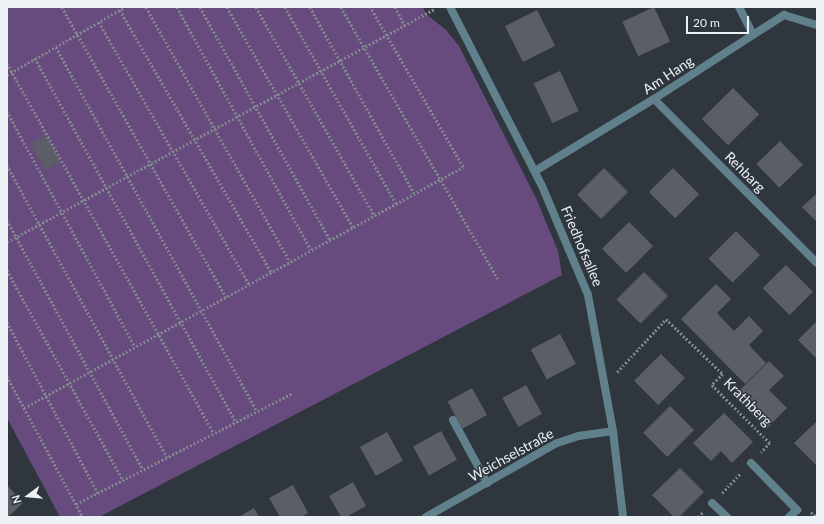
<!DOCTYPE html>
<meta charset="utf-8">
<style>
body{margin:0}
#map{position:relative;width:824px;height:524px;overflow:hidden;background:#2f363e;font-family:Lato,sans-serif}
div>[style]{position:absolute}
.green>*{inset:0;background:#674a7e}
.building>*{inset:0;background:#5b5d67;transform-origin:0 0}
.path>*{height:2.5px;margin-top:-1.25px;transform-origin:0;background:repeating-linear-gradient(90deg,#80868d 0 2px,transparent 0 4px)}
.service>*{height:8px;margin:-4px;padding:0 4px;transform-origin:4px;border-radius:4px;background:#60818b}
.minor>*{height:8px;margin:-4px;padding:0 4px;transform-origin:4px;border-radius:4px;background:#60818b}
span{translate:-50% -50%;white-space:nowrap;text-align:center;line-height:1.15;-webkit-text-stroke:3px #2f363e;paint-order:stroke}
.street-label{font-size:14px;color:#ecf1f6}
.frame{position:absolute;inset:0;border:8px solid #ecf1f6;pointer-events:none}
.north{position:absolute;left:8px;top:476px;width:40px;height:40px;-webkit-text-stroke:3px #2f363e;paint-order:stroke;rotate:254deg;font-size:11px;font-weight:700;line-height:16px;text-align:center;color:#ecf1f6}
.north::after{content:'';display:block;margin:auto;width:14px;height:18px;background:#ecf1f6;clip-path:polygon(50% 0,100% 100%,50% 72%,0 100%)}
.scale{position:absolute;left:686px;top:16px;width:63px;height:18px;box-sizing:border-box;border:2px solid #ecf1f6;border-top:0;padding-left:5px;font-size:12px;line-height:14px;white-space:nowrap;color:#ecf1f6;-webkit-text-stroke:3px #2f363e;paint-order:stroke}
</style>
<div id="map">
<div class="green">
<div style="clip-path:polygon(7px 7px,423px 7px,426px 14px,446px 30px,459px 46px,536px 198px,558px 251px,562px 275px,99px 517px,60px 517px,7px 418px)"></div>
</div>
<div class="building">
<div style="left:654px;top:7px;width:38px;height:35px;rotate:65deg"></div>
<div style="left:537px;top:10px;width:40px;height:36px;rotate:63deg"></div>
<div style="left:560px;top:71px;width:44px;height:29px;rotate:65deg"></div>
<div style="left:733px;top:88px;width:37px;height:44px;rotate:45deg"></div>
<div style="left:46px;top:135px;width:31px;height:18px;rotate:61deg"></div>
<div style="left:780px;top:141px;width:33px;height:33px;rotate:46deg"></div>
<div style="left:604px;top:168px;width:34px;height:38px;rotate:45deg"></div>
<div style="left:673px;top:168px;width:37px;height:34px;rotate:45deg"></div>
<div style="clip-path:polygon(817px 193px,817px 222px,802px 207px)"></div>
<div style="left:629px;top:222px;width:34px;height:38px;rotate:45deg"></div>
<div style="left:736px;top:231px;width:34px;height:39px;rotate:45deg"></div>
<div style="left:786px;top:265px;width:38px;height:33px;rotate:45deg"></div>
<div style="left:644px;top:272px;width:34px;height:39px;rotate:45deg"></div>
<div style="clip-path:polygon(716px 284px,731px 299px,717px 313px,734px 331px,749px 316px,763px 331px,749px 345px,766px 363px,745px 384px,681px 319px)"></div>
<div style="clip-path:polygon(817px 321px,817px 359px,798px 340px)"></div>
<div style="left:560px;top:334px;width:34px;height:33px;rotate:62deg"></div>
<div style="left:661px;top:354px;width:34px;height:38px;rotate:45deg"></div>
<div style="clip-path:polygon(769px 361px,784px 376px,769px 390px,787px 408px,766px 429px,734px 396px)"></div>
<div style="left:526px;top:385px;width:33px;height:27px;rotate:61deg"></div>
<div style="left:472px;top:388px;width:31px;height:28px;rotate:61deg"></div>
<div style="left:670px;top:406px;width:34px;height:38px;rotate:45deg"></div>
<div style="clip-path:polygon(724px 413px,753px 442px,732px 463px,721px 451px,711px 461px,693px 443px)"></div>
<div style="clip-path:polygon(817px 421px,817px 466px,794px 443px)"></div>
<div style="left:441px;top:431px;width:33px;height:32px;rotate:61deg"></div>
<div style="left:387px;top:432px;width:33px;height:31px;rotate:61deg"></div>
<div style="clip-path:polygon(680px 468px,704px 492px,679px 517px,674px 517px,652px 495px)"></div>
<div style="clip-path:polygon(353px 482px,366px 506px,346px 517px,341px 517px,329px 496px)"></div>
<div style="clip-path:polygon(7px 485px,23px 503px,8px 517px,7px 517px)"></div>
<div style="clip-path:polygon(293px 485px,308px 513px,301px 517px,280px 517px,269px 498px)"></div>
<div style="clip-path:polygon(254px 508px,259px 517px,239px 517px)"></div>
</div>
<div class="path">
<div style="left:62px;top:7px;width:333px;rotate:60.5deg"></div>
<div style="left:146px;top:7px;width:293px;rotate:60.5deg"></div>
<div style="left:177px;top:7px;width:277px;rotate:61.1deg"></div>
<div style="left:200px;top:7px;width:267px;rotate:60.8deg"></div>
<div style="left:227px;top:7px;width:254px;rotate:60.2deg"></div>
<div style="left:256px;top:7px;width:239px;rotate:60.4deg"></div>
<div style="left:285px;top:7px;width:225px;rotate:60.5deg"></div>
<div style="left:310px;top:7px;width:213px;rotate:60.8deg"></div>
<div style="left:341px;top:7px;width:314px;rotate:60deg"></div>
<div style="left:395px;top:7px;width:21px;rotate:62deg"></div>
<div style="left:120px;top:10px;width:302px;rotate:60deg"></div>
<div style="left:99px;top:22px;width:302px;rotate:60.2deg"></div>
<div style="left:56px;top:47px;width:416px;rotate:61.1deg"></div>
<div style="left:35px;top:58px;width:416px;rotate:61.1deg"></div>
<div style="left:7px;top:63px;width:424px;rotate:60.8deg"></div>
<div style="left:7px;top:75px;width:136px;rotate:-30deg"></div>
<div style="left:7px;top:111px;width:268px;rotate:61.5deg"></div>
<div style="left:7px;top:165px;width:333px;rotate:61.3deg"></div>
<div style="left:7px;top:220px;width:284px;rotate:61.4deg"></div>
<div style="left:7px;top:242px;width:487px;rotate:-28.6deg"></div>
<div style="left:7px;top:270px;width:240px;rotate:61.1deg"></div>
<div style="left:7px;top:322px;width:194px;rotate:62deg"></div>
<div style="left:617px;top:372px;width:72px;rotate:-47.2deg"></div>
<div style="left:666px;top:319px;width:79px;rotate:44deg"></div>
<div style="left:723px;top:374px;width:16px;rotate:135deg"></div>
<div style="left:712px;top:385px;width:82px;rotate:45deg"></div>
<div style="left:770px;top:443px;width:13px;rotate:132deg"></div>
<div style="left:7px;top:376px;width:160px;rotate:61.7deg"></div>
<div style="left:24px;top:408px;width:501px;rotate:-28.77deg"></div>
<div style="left:463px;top:167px;width:185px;rotate:-120.2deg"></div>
<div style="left:722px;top:493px;width:26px;rotate:-47deg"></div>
<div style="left:76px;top:504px;width:242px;rotate:-27.1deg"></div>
<div style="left:811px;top:512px;width:8px;rotate:40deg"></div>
<div style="left:698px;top:517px;width:7px;rotate:-45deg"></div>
</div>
<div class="service">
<div style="left:453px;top:420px;width:72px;rotate:61.6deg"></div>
<div style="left:712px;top:503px;width:21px;rotate:43deg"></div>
</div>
<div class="minor">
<div style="left:450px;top:7px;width:201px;rotate:62.8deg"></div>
<div style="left:542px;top:186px;width:118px;rotate:67.1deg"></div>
<div style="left:588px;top:295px;width:138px;rotate:79.6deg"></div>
<div style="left:613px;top:431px;width:87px;rotate:83.4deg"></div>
<div style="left:739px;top:7px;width:31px;rotate:63deg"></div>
<div style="left:654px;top:99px;width:231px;rotate:45.2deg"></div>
<div style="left:535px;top:171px;width:139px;rotate:-31.2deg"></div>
<div style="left:654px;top:99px;width:155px;rotate:-32.9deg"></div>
<div style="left:784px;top:15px;width:34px;rotate:17deg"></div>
<div style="left:751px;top:463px;width:66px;rotate:45.6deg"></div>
<div style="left:797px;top:510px;width:11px;rotate:139deg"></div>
<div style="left:426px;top:517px;width:150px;rotate:-29.5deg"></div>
<div style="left:557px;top:443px;width:22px;rotate:-18deg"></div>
<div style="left:578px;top:436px;width:35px;rotate:-8deg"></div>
</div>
<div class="street-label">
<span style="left:668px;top:75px;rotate:-33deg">Am Hang</span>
<span style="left:745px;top:172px;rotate:45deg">Rehbarg</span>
<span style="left:582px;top:246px;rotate:67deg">Friedhofsallee</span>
<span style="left:748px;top:402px;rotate:45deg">Krathberg</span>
<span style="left:511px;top:455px;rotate:-29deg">Weichselstraße</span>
</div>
<div class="frame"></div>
<div class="north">N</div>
<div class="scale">20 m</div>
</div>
